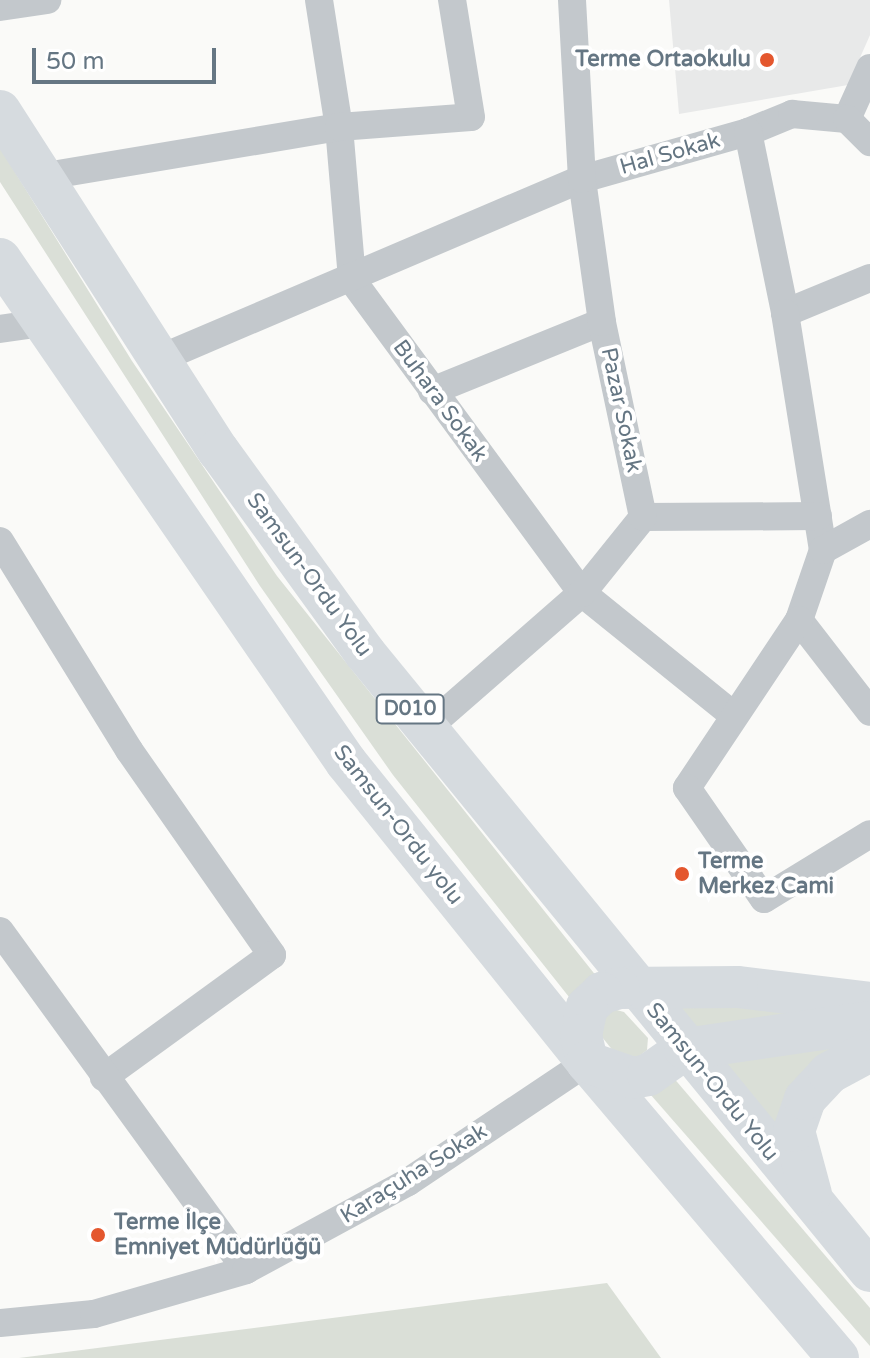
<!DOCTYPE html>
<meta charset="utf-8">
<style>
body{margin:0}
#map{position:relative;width:870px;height:1358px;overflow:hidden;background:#fafaf8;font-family:"Varela Round",sans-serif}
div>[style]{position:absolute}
.built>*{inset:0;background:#e8e9e9}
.green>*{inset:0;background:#dadfd7}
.minor>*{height:28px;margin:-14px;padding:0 14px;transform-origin:14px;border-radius:14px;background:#c3c8cc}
.highway>*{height:42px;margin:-21px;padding:0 21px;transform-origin:21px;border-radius:21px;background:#d6dbdf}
.dots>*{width:22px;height:22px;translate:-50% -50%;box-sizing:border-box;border:4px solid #fff;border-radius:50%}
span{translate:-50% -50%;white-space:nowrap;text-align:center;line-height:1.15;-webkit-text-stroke:8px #fff;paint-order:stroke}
.shield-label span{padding:2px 6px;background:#fff;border:2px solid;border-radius:6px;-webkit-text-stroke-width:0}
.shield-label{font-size:20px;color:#657683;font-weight:700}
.poi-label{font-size:22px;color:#657683;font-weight:700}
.right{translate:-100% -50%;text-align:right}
.left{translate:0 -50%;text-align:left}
.street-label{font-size:22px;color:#657683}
.scale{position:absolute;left:32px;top:48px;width:184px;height:36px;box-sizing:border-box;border:4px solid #657683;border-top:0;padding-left:10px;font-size:24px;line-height:28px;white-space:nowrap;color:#657683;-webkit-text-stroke:6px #fff;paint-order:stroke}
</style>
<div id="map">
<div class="built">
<div style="clip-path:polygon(669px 0,870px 0,870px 35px,848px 85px,679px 114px)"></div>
</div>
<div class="green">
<div style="clip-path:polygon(0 148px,132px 361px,277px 576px,601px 982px,569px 997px,393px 775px,260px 586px,0 182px)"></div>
<div style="clip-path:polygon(636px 988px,870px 1022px,829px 1073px,801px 1171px)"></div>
<div style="clip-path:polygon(613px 1009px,624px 1012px,648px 1038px,647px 1050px,634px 1060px,622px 1062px,598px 1032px,601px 1017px)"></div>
<div style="clip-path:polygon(672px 1076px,870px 1308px,870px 1346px,650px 1094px)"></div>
<div style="clip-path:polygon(607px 1283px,661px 1358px,19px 1358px)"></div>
</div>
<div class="minor">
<div style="left:319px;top:0;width:129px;rotate:81.1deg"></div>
<div style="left:339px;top:127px;width:154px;rotate:85.1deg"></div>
<div style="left:352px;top:280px;width:388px;rotate:53.7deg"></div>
<div style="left:582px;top:593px;width:194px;rotate:38.9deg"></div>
<div style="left:0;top:7px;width:48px;rotate:-8.5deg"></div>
<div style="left:847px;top:119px;width:56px;rotate:-65.7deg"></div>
<div style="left:748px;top:132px;width:48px;rotate:-22.2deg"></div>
<div style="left:792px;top:114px;width:55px;rotate:5.2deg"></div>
<div style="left:847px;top:119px;width:33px;rotate:45deg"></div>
<div style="left:40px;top:177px;width:303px;rotate:-9.5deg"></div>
<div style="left:339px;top:127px;width:132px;rotate:-4.3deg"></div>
<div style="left:471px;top:117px;width:119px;rotate:-99.2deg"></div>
<div style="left:785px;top:313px;width:92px;rotate:-22.4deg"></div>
<div style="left:0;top:329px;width:41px;rotate:-8.3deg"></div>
<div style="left:159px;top:359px;width:460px;rotate:-23.1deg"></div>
<div style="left:582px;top:179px;width:173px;rotate:-15.8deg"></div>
<div style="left:748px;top:132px;width:185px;rotate:78.4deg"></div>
<div style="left:785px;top:313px;width:240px;rotate:80.9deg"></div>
<div style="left:823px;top:550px;width:74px;rotate:108.9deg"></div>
<div style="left:799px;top:620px;width:116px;rotate:52.3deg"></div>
<div style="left:432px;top:391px;width:183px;rotate:-22.1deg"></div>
<div style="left:643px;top:517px;width:175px;rotate:-0.3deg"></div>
<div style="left:0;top:541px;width:246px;rotate:58.3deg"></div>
<div style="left:129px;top:750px;width:250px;rotate:55.1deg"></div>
<div style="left:272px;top:955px;width:208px;rotate:144deg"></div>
<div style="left:823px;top:550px;width:54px;rotate:-29deg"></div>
<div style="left:799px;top:620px;width:202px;rotate:123.7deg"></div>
<div style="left:687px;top:788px;width:135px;rotate:55.3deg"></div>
<div style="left:764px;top:899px;width:124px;rotate:-31.5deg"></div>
<div style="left:426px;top:729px;width:207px;rotate:-41.1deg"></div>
<div style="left:582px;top:593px;width:97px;rotate:-51.2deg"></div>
<div style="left:643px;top:517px;width:199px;rotate:-101.9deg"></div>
<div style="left:602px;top:322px;width:144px;rotate:-98deg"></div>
<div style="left:582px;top:179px;width:179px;rotate:-93.2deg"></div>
<div style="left:0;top:931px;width:419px;rotate:54deg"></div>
<div style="left:0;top:1323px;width:94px;rotate:-5.5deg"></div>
<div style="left:94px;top:1314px;width:158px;rotate:-16.1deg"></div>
<div style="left:246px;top:1270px;width:184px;rotate:-28.5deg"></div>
<div style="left:408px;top:1182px;width:216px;rotate:-33.8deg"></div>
</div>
<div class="highway">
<div style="left:0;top:111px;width:403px;rotate:57.3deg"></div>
<div style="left:218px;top:450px;width:251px;rotate:54.1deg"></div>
<div style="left:365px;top:653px;width:798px;rotate:50.75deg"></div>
<div style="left:0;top:259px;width:611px;rotate:55.48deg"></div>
<div style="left:346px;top:762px;width:385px;rotate:51.2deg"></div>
<div style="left:587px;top:1062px;width:388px;rotate:49.7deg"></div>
<div style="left:870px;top:1003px;width:134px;rotate:-173.1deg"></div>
<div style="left:737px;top:987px;width:118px;rotate:179.5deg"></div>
<div style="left:619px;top:988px;width:18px;rotate:164deg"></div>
<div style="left:602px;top:993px;width:21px;rotate:137deg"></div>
<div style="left:587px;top:1007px;width:29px;rotate:102deg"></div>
<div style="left:581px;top:1035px;width:28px;rotate:77deg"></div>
<div style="left:587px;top:1062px;width:49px;rotate:19.2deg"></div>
<div style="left:633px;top:1078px;width:15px;rotate:-11deg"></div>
<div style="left:648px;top:1075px;width:45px;rotate:-35.1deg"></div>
<div style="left:685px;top:1049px;width:187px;rotate:-8.3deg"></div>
<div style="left:811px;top:1194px;width:65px;rotate:-105.1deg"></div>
<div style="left:794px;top:1131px;width:34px;rotate:-71deg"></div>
<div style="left:805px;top:1099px;width:35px;rotate:-47deg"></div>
<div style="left:829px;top:1073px;width:47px;rotate:-28.2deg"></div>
</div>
<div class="dots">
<div style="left:767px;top:60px;background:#e4572e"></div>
<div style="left:682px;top:874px;background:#e4572e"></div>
<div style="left:98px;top:1235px;background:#e4572e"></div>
</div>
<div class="shield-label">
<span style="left:410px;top:709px">D010</span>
</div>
<div class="poi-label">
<span class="right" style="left:751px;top:60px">Terme Ortaokulu</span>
<span class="left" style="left:698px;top:874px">Terme<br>Merkez Cami</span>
<span class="left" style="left:114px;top:1235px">Terme İlçe<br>Emniyet Müdürlüğü</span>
</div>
<div class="street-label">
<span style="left:670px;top:154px;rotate:-16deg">Hal Sokak</span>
<span style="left:440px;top:401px;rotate:54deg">Buhara Sokak</span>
<span style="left:621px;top:410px;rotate:78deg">Pazar Sokak</span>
<span style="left:309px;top:575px;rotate:54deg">Samsun-Ordu Yolu</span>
<span style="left:398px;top:825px;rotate:52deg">Samsun-Ordu yolu</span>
<span style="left:712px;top:1082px;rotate:51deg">Samsun-Ordu Yolu</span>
<span style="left:414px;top:1174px;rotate:-32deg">Karaçuha Sokak</span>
</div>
<div class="scale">50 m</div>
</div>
